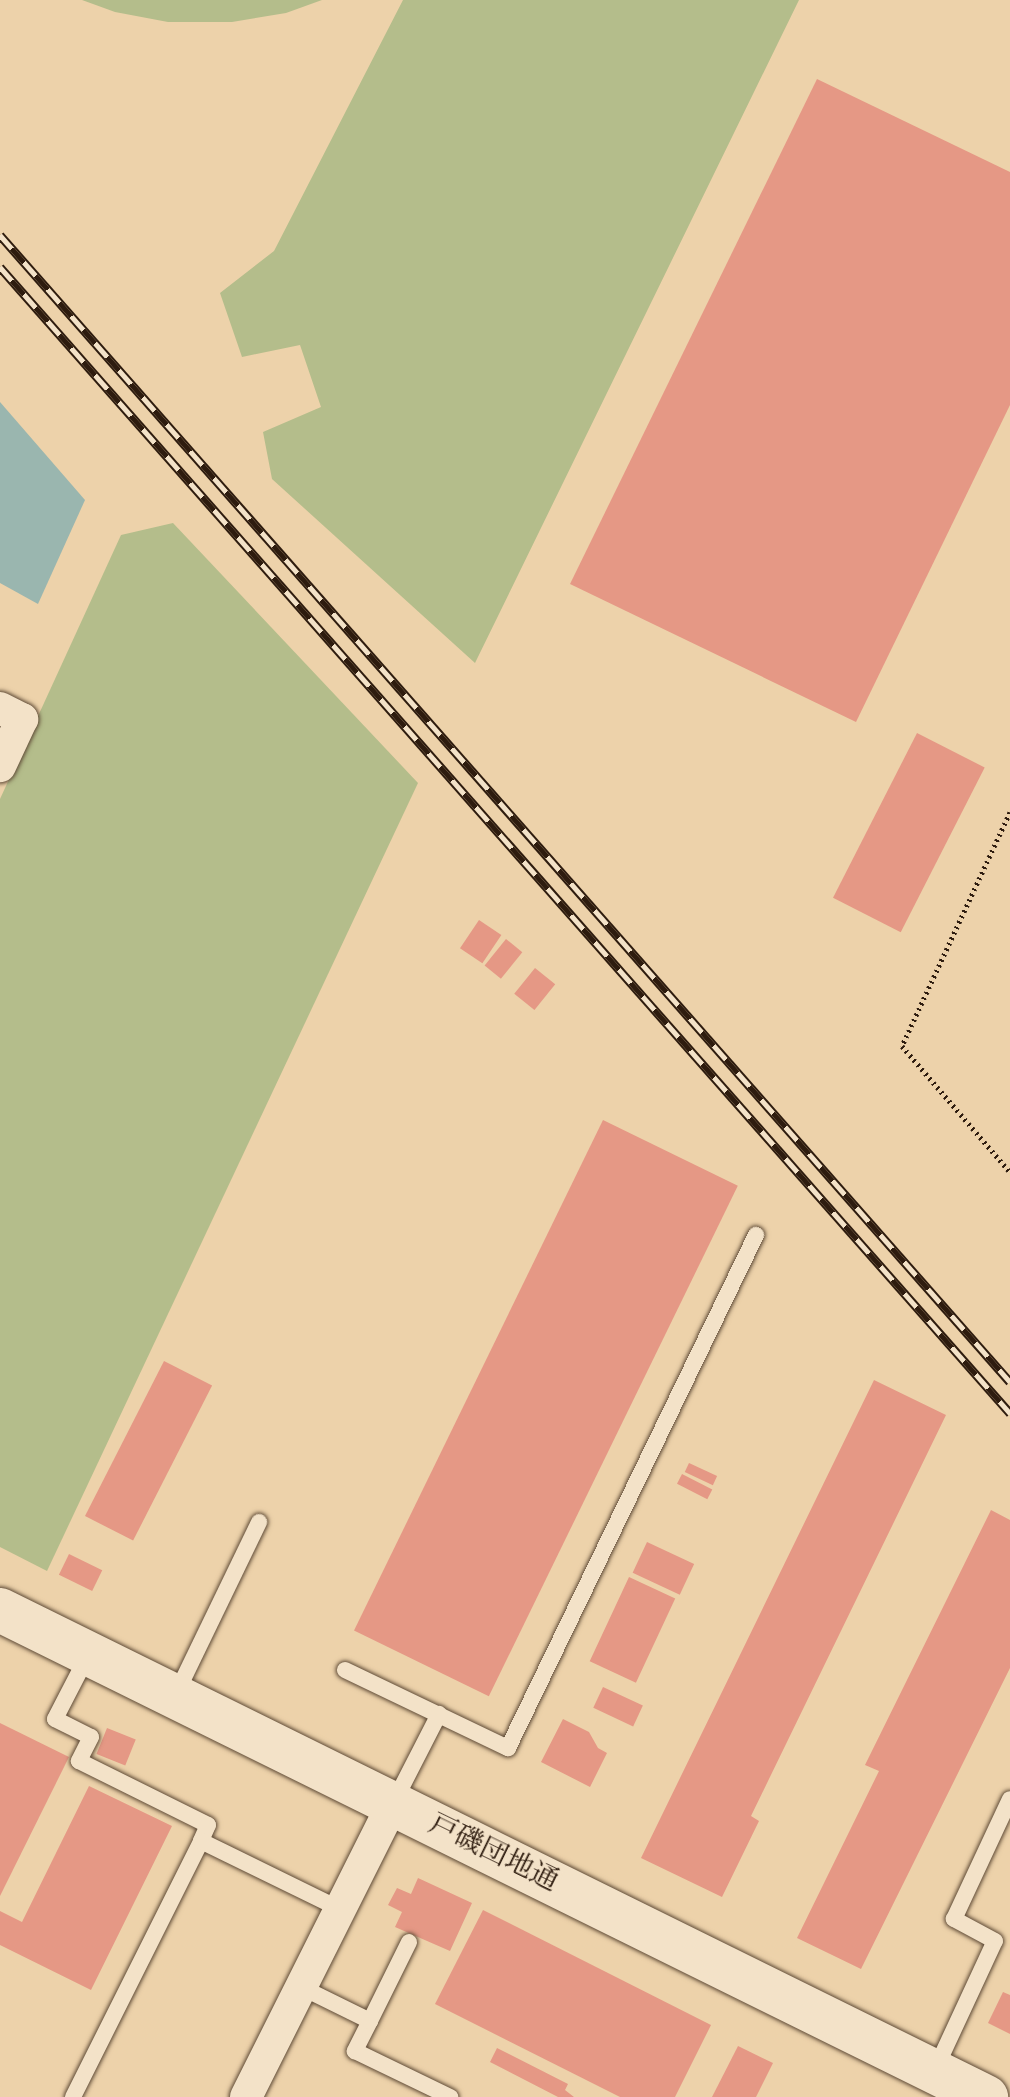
<!DOCTYPE html>
<meta charset="utf-8">
<style>
body{margin:0}
#map{position:relative;width:1010px;height:2097px;overflow:hidden;background:#edd2aa;font-family:"IM FELL Great Primer","Noto Serif JP",serif}
div>[style]{position:absolute}
.green>*{inset:0;background:#b4bd8b}
.water>*{inset:0;background:#9ab6af}
.building>*{inset:0;background:#e59885;transform-origin:0 0}
.path>*{height:5px;margin-top:-2.5px;transform-origin:0;background:repeating-linear-gradient(90deg,#2e1c0f 0 2px,transparent 0 6px)}
.roads{filter:drop-shadow(0 0 2px #5e4a36) drop-shadow(0 0 2px #5e4a36)}
.lane>*{height:16px;margin:-8px;padding:0 8px;transform-origin:8px;border-radius:8px;background:#f3e2c8}
.street>*{height:32px;margin:-16px;padding:0 16px;transform-origin:16px;border-radius:16px;background:#f3e2c8}
.secondary>*{height:44px;margin:-22px;padding:0 22px;transform-origin:22px;border-radius:22px;background:#f3e2c8}
.rail>*{height:9px;margin-top:-4.5px;transform-origin:0;background:repeating-linear-gradient(90deg,#f3e2c8 0 18px,#2e1c0f 0 36px);box-sizing:border-box;border-block:2px solid #2e1c0f}
span{translate:-50% -50%;white-space:nowrap;text-align:center;line-height:1.15;-webkit-text-stroke:6px #f3e2c8;paint-order:stroke}
.street-label{font-size:28px;color:#2e1c0f}
</style>
<div id="map">
<div class="green">
<div style="clip-path:polygon(82px 0,322px 0,286px 13px,232px 22px,168px 22px,115px 12px)"></div>
<div style="clip-path:polygon(403px 0,799px 0,475px 663px,272px 479px,263px 432px,321px 407px,300px 345px,242px 357px,220px 293px,274px 251px)"></div>
<div style="clip-path:polygon(173px 523px,418px 783px,47px 1571px,0 1547px,0 799px,121px 535px)"></div>
</div>
<div class="water">
<div style="clip-path:polygon(0 402px,85px 500px,38px 604px,0 583px)"></div>
</div>
<div class="building">
<div style="clip-path:polygon(817px 79px,1010px 172px,1010px 405px,856px 722px,570px 584px)"></div>
<div style="left:917px;top:733px;width:76px;height:185px;rotate:27deg"></div>
<div style="left:479px;top:920px;width:27px;height:34px;rotate:34deg"></div>
<div style="left:506px;top:939px;width:21px;height:34px;rotate:39deg"></div>
<div style="left:535px;top:968px;width:26px;height:33px;rotate:39deg"></div>
<div style="left:603px;top:1120px;width:150px;height:568px;rotate:26deg"></div>
<div style="left:164px;top:1361px;width:54px;height:174px;rotate:27deg"></div>
<div style="clip-path:polygon(874px 1380px,946px 1415px,751px 1816px,759px 1821px,722px 1897px,641px 1858px)"></div>
<div style="left:689px;top:1463px;width:31px;height:10px;rotate:25deg"></div>
<div style="left:682px;top:1474px;width:34px;height:11px;rotate:27deg"></div>
<div style="clip-path:polygon(991px 1510px,1010px 1520px,1010px 1668px,861px 1969px,797px 1938px,879px 1771px,865px 1765px)"></div>
<div style="left:647px;top:1542px;width:52px;height:34px;rotate:25deg"></div>
<div style="left:69px;top:1554px;width:37px;height:23px;rotate:26deg"></div>
<div style="left:629px;top:1577px;width:51px;height:93px;rotate:25deg"></div>
<div style="left:603px;top:1687px;width:44px;height:23px;rotate:25deg"></div>
<div style="clip-path:polygon(563px 1719px,589px 1732px,598px 1748px,607px 1753px,590px 1787px,541px 1762px)"></div>
<div style="clip-path:polygon(0 1723px,69px 1757px,0 1896px)"></div>
<div style="left:107px;top:1728px;width:31px;height:28px;rotate:22deg"></div>
<div style="clip-path:polygon(89px 1786px,172px 1826px,91px 1990px,0 1945px,0 1911px,22px 1922px)"></div>
<div style="clip-path:polygon(418px 1878px,472px 1903px,450px 1951px,395px 1927px,402px 1912px,388px 1905px,397px 1888px,411px 1894px)"></div>
<div style="clip-path:polygon(483px 1910px,711px 2025px,675px 2097px,620px 2097px,435px 2004px)"></div>
<div style="clip-path:polygon(1003px 1992px,1010px 1995px,1010px 2034px,988px 2023px)"></div>
<div style="clip-path:polygon(738px 2046px,773px 2063px,756px 2097px,712px 2097px)"></div>
<div style="clip-path:polygon(497px 2048px,568px 2084px,565px 2090px,574px 2097px,558px 2097px,490px 2062px)"></div>
</div>
<div class="path">
<div style="left:1010px;top:812px;width:258px;rotate:114.8deg"></div>
<div style="left:902px;top:1046px;width:166px;rotate:49.4deg"></div>
</div>
<div class="roads">
<div class="lane">
<div style="left:88px;top:1655px;width:72px;rotate:117.3deg"></div>
<div style="left:55px;top:1719px;width:40px;rotate:26.6deg"></div>
<div style="left:91px;top:1737px;width:27px;rotate:117deg"></div>
<div style="left:79px;top:1761px;width:144px;rotate:26.4deg"></div>
<div style="left:208px;top:1825px;width:17px;rotate:114deg"></div>
<div style="left:345px;top:1670px;width:181px;rotate:25.6deg"></div>
<div style="left:508px;top:1748px;width:570px;rotate:-64.2deg"></div>
<div style="left:176px;top:1694px;width:191px;rotate:-64.2deg"></div>
<div style="left:394px;top:1802px;width:99px;rotate:-62.9deg"></div>
<div style="left:301px;top:1987px;width:77px;rotate:26.2deg"></div>
<div style="left:370px;top:2021px;width:34px;rotate:117deg"></div>
<div style="left:355px;top:2051px;width:106px;rotate:25.8deg"></div>
<div style="left:370px;top:2021px;width:88px;rotate:-63.7deg"></div>
<div style="left:935px;top:2070px;width:142px;rotate:-65.1deg"></div>
<div style="left:995px;top:1941px;width:47px;rotate:-151.8deg"></div>
<div style="left:954px;top:1919px;width:132px;rotate:-65deg"></div>
<div style="left:73px;top:2097px;width:286px;rotate:-63.4deg"></div>
<div style="left:201px;top:1841px;width:155px;rotate:26.1deg"></div>
</div>
<div class="street">
<div style="left:0;top:708px;width:25px;rotate:27deg"></div>
<div style="left:22px;top:719px;width:52px;rotate:115.1deg"></div>
<div style="left:246px;top:2097px;width:329px;rotate:-63.4deg"></div>
</div>
<div class="secondary">
<div style="left:0;top:1610px;width:1100px;rotate:26.29deg"></div>
</div>
</div>
<div class="rail">
<div style="left:0;top:235px;width:1528px;rotate:48.63deg"></div>
<div style="left:0;top:267px;width:1528px;rotate:48.61deg"></div>
</div>
<div class="street-label">
<span style="left:494px;top:1852px;rotate:26deg">戸磯団地通</span>
</div>
</div>
